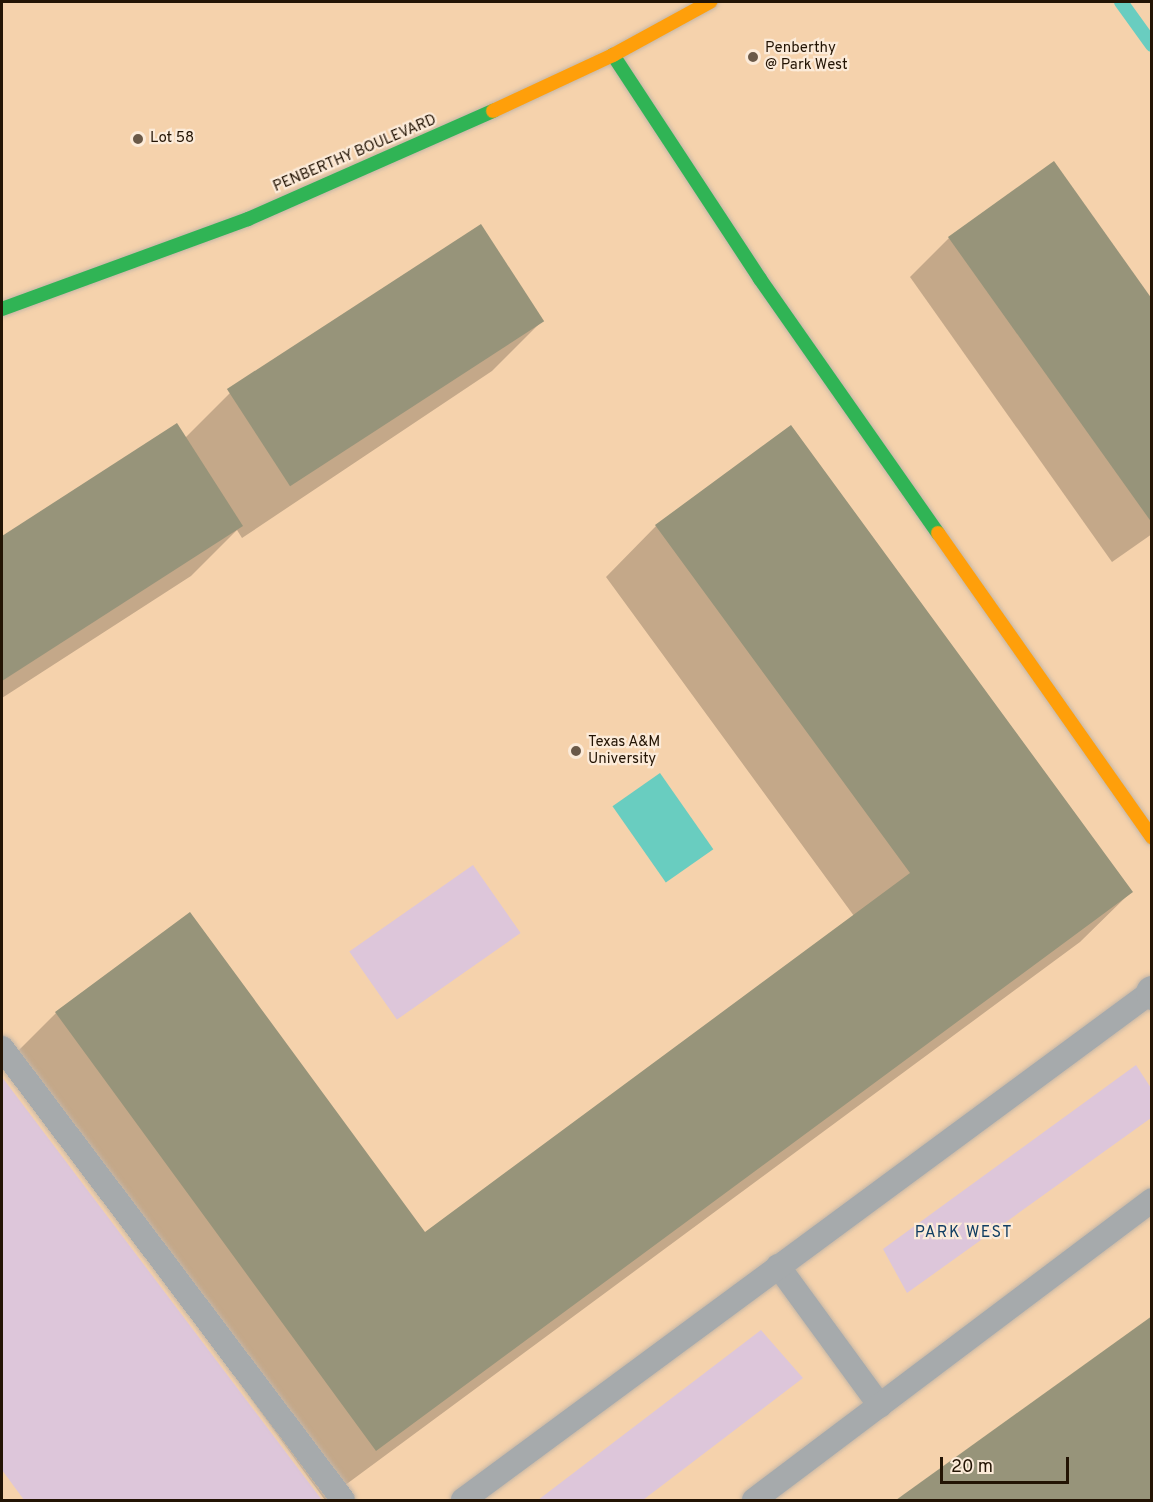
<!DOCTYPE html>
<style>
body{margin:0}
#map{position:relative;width:1153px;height:1502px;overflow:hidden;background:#eddac6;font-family:Overpass,sans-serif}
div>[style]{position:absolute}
.built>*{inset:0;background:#f5d2ac;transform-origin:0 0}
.green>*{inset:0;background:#ddc6da;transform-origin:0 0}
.water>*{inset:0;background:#69cdc0;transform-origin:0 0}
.shadow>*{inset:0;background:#0003}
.stream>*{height:14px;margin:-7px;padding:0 7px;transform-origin:7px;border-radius:7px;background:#69cdc0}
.building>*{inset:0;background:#97947a;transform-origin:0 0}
.roads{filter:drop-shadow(0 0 2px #c5b6a6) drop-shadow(0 0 2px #c5b6a6)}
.lane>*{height:24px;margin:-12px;padding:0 12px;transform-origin:12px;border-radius:12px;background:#a6aaac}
.street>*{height:33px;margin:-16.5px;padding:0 16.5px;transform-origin:16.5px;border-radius:16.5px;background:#a6aaac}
.fast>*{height:14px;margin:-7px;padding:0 7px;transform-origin:7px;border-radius:7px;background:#30b455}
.slow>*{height:14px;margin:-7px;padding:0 7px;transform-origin:7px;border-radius:7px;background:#ff9f0a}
.dots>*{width:16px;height:16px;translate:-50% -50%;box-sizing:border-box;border:3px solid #fcebd9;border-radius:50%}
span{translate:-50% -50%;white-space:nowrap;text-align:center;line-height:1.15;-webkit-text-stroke:4.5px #fcebd9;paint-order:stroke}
.poi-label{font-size:15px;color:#231404}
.left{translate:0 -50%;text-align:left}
.street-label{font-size:15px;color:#231404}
.neighbourhood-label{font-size:16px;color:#113e63;letter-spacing:1.5px}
.frame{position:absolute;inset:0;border:3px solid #231404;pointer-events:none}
.scale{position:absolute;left:940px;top:1457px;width:129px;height:27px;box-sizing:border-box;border:3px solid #231404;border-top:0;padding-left:8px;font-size:18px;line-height:21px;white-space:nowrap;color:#231404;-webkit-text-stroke:4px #fcebd9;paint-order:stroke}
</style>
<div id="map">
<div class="built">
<div style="left:2px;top:2px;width:1149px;height:1498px"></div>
</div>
<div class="green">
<div style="left:473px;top:865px;width:83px;height:151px;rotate:55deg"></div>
<div style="clip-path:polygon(1136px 1065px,1151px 1088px,1151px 1118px,907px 1293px,883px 1249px)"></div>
<div style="clip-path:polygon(2px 1077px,322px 1500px,24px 1500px,2px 1470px)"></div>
<div style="clip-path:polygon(761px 1330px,803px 1378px,643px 1500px,538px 1500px)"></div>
</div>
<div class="water">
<div style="left:660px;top:773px;width:93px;height:58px;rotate:55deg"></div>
</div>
<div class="shadow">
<div style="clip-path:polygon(949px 238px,1152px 302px,1152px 534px,1112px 562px,910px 277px)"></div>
<div style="clip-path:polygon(543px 320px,492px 371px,242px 538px,237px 530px,191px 576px,2px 698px,2px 538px,177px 425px,185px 438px,230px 393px)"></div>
<div style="clip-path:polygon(656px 526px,1131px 892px,1080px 942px,325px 1500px,6px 1063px,56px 1013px,424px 1234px,854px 916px,606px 577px)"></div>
<div style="clip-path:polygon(1152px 1317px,1152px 1500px,898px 1500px)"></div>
</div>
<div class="stream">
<div style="left:1121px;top:2px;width:53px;rotate:54.2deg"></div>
</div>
<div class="building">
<div style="clip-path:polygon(1054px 161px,1152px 299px,1152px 523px,948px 237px)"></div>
<div style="left:481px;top:224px;width:116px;height:303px;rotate:57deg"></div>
<div style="clip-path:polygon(177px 423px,243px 526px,2px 681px,2px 536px)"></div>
<div style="clip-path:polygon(791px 425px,1133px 892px,376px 1451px,55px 1012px,190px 912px,425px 1232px,910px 873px,655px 525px)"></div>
<div style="clip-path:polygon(1152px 1316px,1152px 1500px,896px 1500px)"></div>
</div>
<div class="roads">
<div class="lane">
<div style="left:2px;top:1048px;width:566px;rotate:52.97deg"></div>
<div style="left:778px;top:1266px;width:173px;rotate:53.9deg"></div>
<div style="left:463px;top:1500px;width:855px;rotate:-36.44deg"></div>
<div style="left:754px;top:1500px;width:498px;rotate:-37deg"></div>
</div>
<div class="street">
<div style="left:1152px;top:992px;width:1px;rotate:90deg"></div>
</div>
<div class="fast">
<div style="left:613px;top:55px;width:268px;rotate:56.7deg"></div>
<div style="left:760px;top:279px;width:310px;rotate:55deg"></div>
<div style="left:2px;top:309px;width:262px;rotate:-20.1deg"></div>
<div style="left:248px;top:219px;width:268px;rotate:-23.8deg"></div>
</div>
<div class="slow">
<div style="left:493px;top:111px;width:132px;rotate:-25deg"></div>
<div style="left:613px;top:55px;width:111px;rotate:-28.7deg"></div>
<div style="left:938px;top:533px;width:372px;rotate:54.9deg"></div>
</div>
</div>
<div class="dots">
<div style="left:753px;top:57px;background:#6a5948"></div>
<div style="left:138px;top:139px;background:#6a5948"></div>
<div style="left:576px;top:751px;background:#6a5948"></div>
</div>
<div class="poi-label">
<span class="left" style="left:765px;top:57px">Penberthy<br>@ Park West</span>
<span class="left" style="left:150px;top:139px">Lot 58</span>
<span class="left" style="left:588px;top:751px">Texas A&amp;M<br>University</span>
</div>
<div class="street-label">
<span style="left:355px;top:154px;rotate:-23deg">PENBERTHY BOULEVARD</span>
</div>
<div class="neighbourhood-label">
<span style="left:964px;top:1233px">PARK WEST</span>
</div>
<div class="frame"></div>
<div class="scale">20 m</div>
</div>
